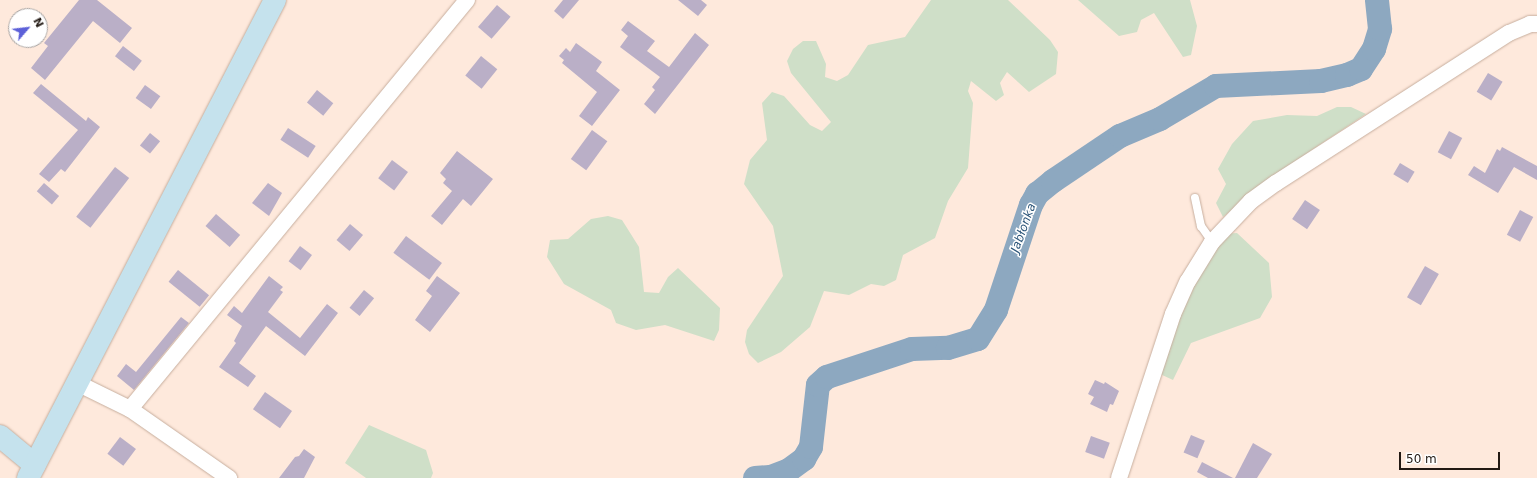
<!DOCTYPE html>
<meta charset="utf-8">
<style>
body{margin:0}
#map{position:relative;width:1537px;height:478px;overflow:hidden;background:#fee9dc;font-family:"DejaVu Sans",sans-serif}
div>[style]{position:absolute}
.green>*{inset:0;background:#cfdfc8}
.river>*{height:24px;margin:-12px;padding:0 12px;transform-origin:12px;border-radius:12px;background:#8da8c0}
.building>*{inset:0;background:#baafc7;transform-origin:0 0}
.roads{filter:drop-shadow(0 0 1px #c7ae9e) drop-shadow(0 0 1px #c7ae9e)}
.lane>*{height:8px;margin:-4px;padding:0 4px;transform-origin:4px;border-radius:4px;background:#fff}
.street>*{height:16px;margin:-8px;padding:0 8px;transform-origin:8px;border-radius:8px;background:#fff}
.secondary>*{height:22px;margin:-11px;padding:0 11px;transform-origin:11px;border-radius:11px;background:#c5e2ed}
span{translate:-50% -50%;white-space:nowrap;text-align:center;line-height:1.15;-webkit-text-stroke:3px #fff;paint-order:stroke}
.water-label{font-size:12px;color:#2c5579;font-style:italic}
.north{position:absolute;left:8px;top:8px;width:40px;height:40px;box-sizing:border-box;background:#fff;border:1px solid #a7a3a1;border-radius:50%;rotate:62deg;font-size:11px;font-weight:700;line-height:16px;text-align:center;color:#221913}
.north::after{content:'';display:block;margin:auto;width:14px;height:18px;background:#5c60d8;clip-path:polygon(50% 0,100% 100%,50% 72%,0 100%)}
.scale{position:absolute;left:1399px;top:452px;width:101px;height:18px;box-sizing:border-box;border:2px solid #221913;border-top:0;padding-left:5px;font-size:12px;line-height:14px;white-space:nowrap;color:#221913;-webkit-text-stroke:3px #fff;paint-order:stroke}
</style>
<div id="map">
<div class="green">
<div style="clip-path:polygon(931px 0,1008px 0,1050px 40px,1058px 52px,1056px 74px,1029px 92px,1007px 72px,1000px 83px,1004px 95px,996px 101px,971px 81px,968px 91px,973px 103px,968px 168px,948px 201px,935px 238px,903px 255px,896px 280px,884px 286px,871px 284px,849px 295px,824px 291px,810px 327px,781px 352px,758px 363px,749px 354px,745px 342px,747px 330px,783px 276px,773px 226px,744px 184px,750px 160px,767px 140px,762px 103px,772px 92px,784px 96px,810px 125px,822px 131px,831px 122px,791px 73px,787px 61px,793px 49px,803px 41px,816px 41px,826px 64px,825px 77px,837px 81px,848px 75px,868px 45px,905px 37px)"></div>
<div style="clip-path:polygon(1078px 0,1190px 0,1197px 26px,1191px 55px,1183px 57px,1154px 13px,1141px 20px,1137px 32px,1119px 36px)"></div>
<div style="clip-path:polygon(1337px 107px,1351px 107px,1366px 114px,1270px 178px,1223px 217px,1216px 203px,1226px 184px,1218px 169px,1232px 144px,1253px 121px,1287px 115px,1317px 116px)"></div>
<div style="clip-path:polygon(608px 216px,622px 220px,639px 247px,644px 292px,659px 293px,668px 277px,678px 268px,720px 308px,719px 330px,714px 341px,665px 325px,636px 330px,616px 323px,611px 310px,564px 284px,547px 257px,550px 240px,568px 239px,591px 219px)"></div>
<div style="clip-path:polygon(1237px 233px,1269px 263px,1272px 297px,1260px 318px,1191px 343px,1173px 380px,1160px 374px,1175px 317px,1224px 234px)"></div>
<div style="clip-path:polygon(369px 425px,426px 450px,433px 473px,431px 478px,366px 478px,345px 463px)"></div>
</div>
<div class="river">
<div style="left:755px;top:478px;width:16px;rotate:-4deg"></div>
<div style="left:771px;top:477px;width:19px;rotate:-21deg"></div>
<div style="left:789px;top:470px;width:19px;rotate:-36deg"></div>
<div style="left:804px;top:459px;width:14px;rotate:-60deg"></div>
<div style="left:811px;top:447px;width:62px;rotate:-83.6deg"></div>
<div style="left:818px;top:385px;width:12px;rotate:-42deg"></div>
<div style="left:827px;top:377px;width:89px;rotate:-18.2deg"></div>
<div style="left:912px;top:349px;width:36px;rotate:-2deg"></div>
<div style="left:948px;top:348px;width:31px;rotate:-17deg"></div>
<div style="left:978px;top:339px;width:34px;rotate:-58deg"></div>
<div style="left:996px;top:310px;width:111px;rotate:-71.6deg"></div>
<div style="left:1031px;top:205px;width:13px;rotate:-61deg"></div>
<div style="left:1037px;top:194px;width:21px;rotate:-39deg"></div>
<div style="left:1053px;top:181px;width:81px;rotate:-33.9deg"></div>
<div style="left:1120px;top:136px;width:43px;rotate:-23deg"></div>
<div style="left:1160px;top:119px;width:65px;rotate:-30.5deg"></div>
<div style="left:1216px;top:86px;width:105px;rotate:-2.7deg"></div>
<div style="left:1321px;top:81px;width:27px;rotate:-13deg"></div>
<div style="left:1347px;top:75px;width:15px;rotate:-23deg"></div>
<div style="left:1361px;top:69px;width:24px;rotate:-57deg"></div>
<div style="left:1374px;top:49px;width:21px;rotate:-73deg"></div>
<div style="left:1380px;top:29px;width:29px;rotate:-96deg"></div>
</div>
<div class="building">
<div style="clip-path:polygon(79px 0,97px 0,132px 28px,120px 43px,93px 21px,45px 80px,31px 68px,48px 46px,44px 43px)"></div>
<div style="clip-path:polygon(563px 0,579px 0,563px 19px,554px 11px)"></div>
<div style="clip-path:polygon(678px 0,701px 0,707px 5px,698px 16px)"></div>
<div style="left:497px;top:5px;width:18px;height:29px;rotate:41deg"></div>
<div style="clip-path:polygon(628px 21px,655px 41px,647px 51px,669px 67px,695px 33px,709px 45px,655px 114px,644px 104px,655px 90px,652px 87px,660px 77px,620px 47px,628px 36px,621px 30px)"></div>
<div style="clip-path:polygon(576px 43px,602px 62px,596px 71px,620px 90px,592px 126px,579px 116px,597px 92px,562px 63px,564px 60px,559px 56px,566px 48px,570px 52px)"></div>
<div style="left:123px;top:46px;width:24px;height:13px;rotate:38deg"></div>
<div style="left:481px;top:56px;width:21px;height:25px;rotate:39deg"></div>
<div style="left:1488px;top:73px;width:17px;height:22px;rotate:31deg"></div>
<div style="clip-path:polygon(41px 84px,86px 121px,88px 117px,100px 127px,65px 172px,61px 169px,49px 182px,39px 174px,78px 130px,33px 93px)"></div>
<div style="left:145px;top:85px;width:19px;height:16px;rotate:36deg"></div>
<div style="left:317px;top:90px;width:21px;height:16px;rotate:39deg"></div>
<div style="left:288px;top:128px;width:33px;height:14px;rotate:33deg"></div>
<div style="left:592px;top:130px;width:19px;height:36px;rotate:36deg"></div>
<div style="left:1449px;top:131px;width:15px;height:24px;rotate:28deg"></div>
<div style="left:150px;top:133px;width:13px;height:16px;rotate:39deg"></div>
<div style="clip-path:polygon(1502px 147px,1537px 166px,1537px 180px,1514px 167px,1498px 193px,1468px 175px,1474px 166px,1485px 173px,1497px 149px,1500px 151px)"></div>
<div style="clip-path:polygon(457px 151px,493px 179px,471px 206px,463px 199px,442px 225px,431px 216px,452px 191px,443px 183px,446px 179px,440px 173px)"></div>
<div style="left:392px;top:160px;width:20px;height:23px;rotate:37deg"></div>
<div style="left:1400px;top:163px;width:17px;height:13px;rotate:31deg"></div>
<div style="left:115px;top:167px;width:18px;height:63px;rotate:38deg"></div>
<div style="left:44px;top:183px;width:20px;height:11px;rotate:41deg"></div>
<div style="clip-path:polygon(268px 183px,282px 193px,269px 216px,252px 203px)"></div>
<div style="left:1305px;top:200px;width:18px;height:23px;rotate:34deg"></div>
<div style="left:1520px;top:210px;width:15px;height:28px;rotate:28deg"></div>
<div style="left:216px;top:214px;width:32px;height:16px;rotate:41deg"></div>
<div style="left:350px;top:224px;width:17px;height:21px;rotate:40deg"></div>
<div style="left:406px;top:236px;width:45px;height:21px;rotate:37deg"></div>
<div style="left:300px;top:246px;width:15px;height:19px;rotate:37deg"></div>
<div style="left:1425px;top:266px;width:16px;height:36px;rotate:30deg"></div>
<div style="left:178px;top:270px;width:40px;height:15px;rotate:39deg"></div>
<div style="clip-path:polygon(269px 276px,283px 287px,280px 290px,283px 292px,268px 312px,300px 338px,327px 304px,338px 313px,305px 356px,266px 326px,239px 363px,256px 376px,248px 387px,219px 367px,236px 343px,234px 341px,242px 326px,227px 315px,234px 306px,242px 313px)"></div>
<div style="clip-path:polygon(437px 276px,460px 293px,430px 332px,415px 320px,432px 296px,426px 291px)"></div>
<div style="left:364px;top:290px;width:13px;height:23px;rotate:39deg"></div>
<div style="clip-path:polygon(181px 317px,189px 323px,134px 390px,117px 376px,126px 364px,136px 372px)"></div>
<div style="clip-path:polygon(1095px 380px,1104px 384px,1105px 382px,1119px 391px,1113px 405px,1110px 404px,1107px 412px,1090px 404px,1094px 397px,1088px 394px)"></div>
<div style="left:265px;top:392px;width:33px;height:21px;rotate:35deg"></div>
<div style="left:1191px;top:435px;width:15px;height:19px;rotate:23deg"></div>
<div style="left:1091px;top:436px;width:20px;height:17px;rotate:20deg"></div>
<div style="left:120px;top:437px;width:20px;height:21px;rotate:37deg"></div>
<div style="clip-path:polygon(1253px 443px,1272px 454px,1257px 478px,1235px 478px)"></div>
<div style="clip-path:polygon(304px 449px,315px 457px,304px 478px,279px 478px,295px 457px,299px 456px)"></div>
<div style="clip-path:polygon(1202px 462px,1233px 478px,1208px 478px,1197px 472px)"></div>
</div>
<div class="roads">
<div class="lane">
<div style="left:1195px;top:198px;width:29px;rotate:78deg"></div>
<div style="left:1201px;top:226px;width:19px;rotate:55deg"></div>
</div>
<div class="street">
<div style="left:77px;top:383px;width:59px;rotate:26.1deg"></div>
<div style="left:130px;top:409px;width:121px;rotate:34.9deg"></div>
<div style="left:130px;top:409px;width:530px;rotate:-50.51deg"></div>
<div style="left:1119px;top:478px;width:173px;rotate:-71.8deg"></div>
<div style="left:1173px;top:314px;width:36px;rotate:-66deg"></div>
<div style="left:1188px;top:281px;width:46px;rotate:-58.4deg"></div>
<div style="left:1212px;top:242px;width:57px;rotate:-46.4deg"></div>
<div style="left:1251px;top:201px;width:31px;rotate:-36deg"></div>
<div style="left:1276px;top:183px;width:277px;rotate:-32.8deg"></div>
<div style="left:1509px;top:33px;width:23px;rotate:-23deg"></div>
<div style="left:1530px;top:24px;width:7px"></div>
</div>
<div class="secondary">
<div style="left:0;top:436px;width:45px;rotate:39.6deg"></div>
<div style="left:28px;top:478px;width:538px;rotate:-62.67deg"></div>
</div>
</div>
<div class="water-label">
<span style="left:1024px;top:228px;rotate:-70deg">Jabłonka</span>
</div>
<div class="north">N</div>
<div class="scale">50 m</div>
</div>
